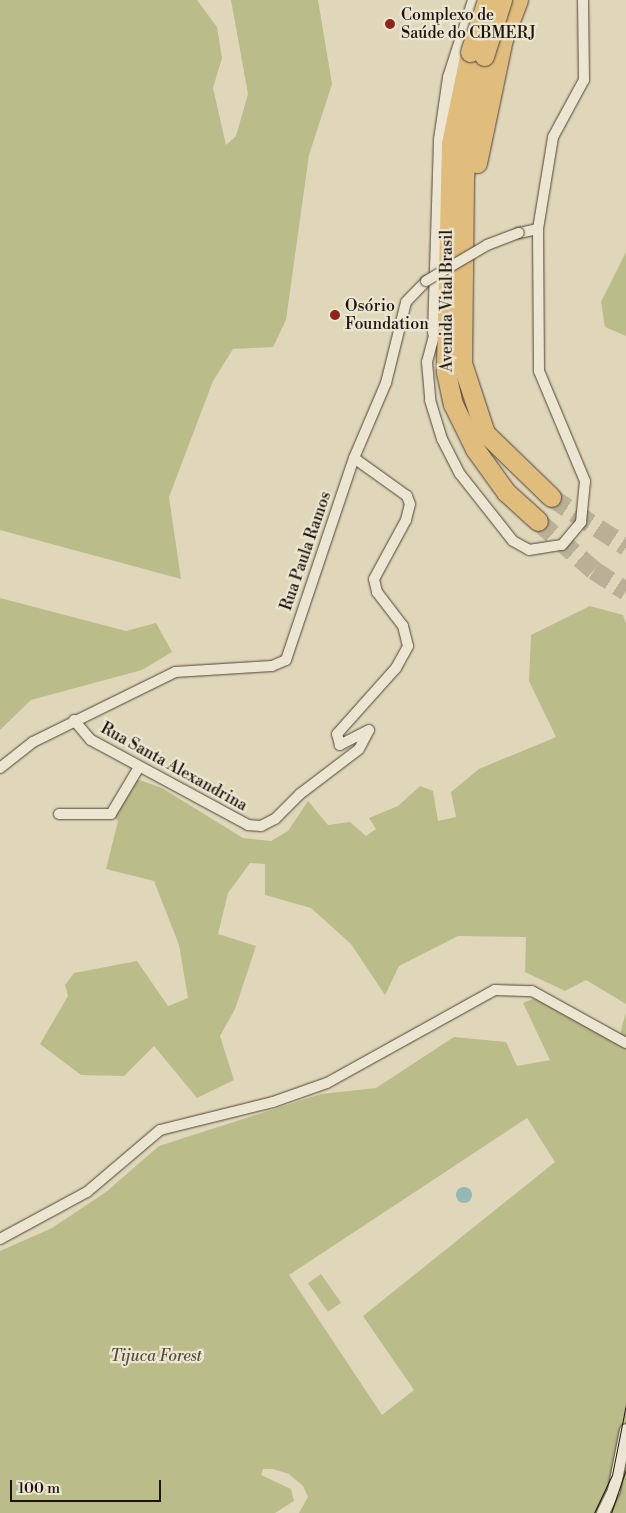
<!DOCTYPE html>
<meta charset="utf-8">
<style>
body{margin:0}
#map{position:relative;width:626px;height:1513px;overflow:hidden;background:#e0d7ba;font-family:"Libre Bodoni",serif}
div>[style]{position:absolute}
.green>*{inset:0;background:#babc8a;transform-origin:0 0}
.water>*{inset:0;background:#94b8b5}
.round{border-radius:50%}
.motorway-tunnel>*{height:19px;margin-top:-9.5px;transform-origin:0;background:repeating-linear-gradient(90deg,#b9b097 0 19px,transparent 0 28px)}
.roads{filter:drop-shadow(0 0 1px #4f4437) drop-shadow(0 0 1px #4f4437)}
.minor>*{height:10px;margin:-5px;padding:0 5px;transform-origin:5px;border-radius:5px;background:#ebe5d2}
.tertiary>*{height:12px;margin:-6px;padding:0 6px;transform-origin:6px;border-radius:6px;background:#ebe5d2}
.secondary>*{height:15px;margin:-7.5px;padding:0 7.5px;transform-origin:7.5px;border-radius:7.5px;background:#ebe5d2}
.motorway>*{height:19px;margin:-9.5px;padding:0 9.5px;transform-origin:9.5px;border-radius:9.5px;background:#e0bc7d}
.tram>*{height:1px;margin:-0.5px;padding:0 0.5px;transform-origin:0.5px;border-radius:0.5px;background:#1f130b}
.bridges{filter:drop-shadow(0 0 1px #4f4437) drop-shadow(0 0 1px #4f4437)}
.minor-bridge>*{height:10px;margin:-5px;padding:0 5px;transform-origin:5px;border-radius:5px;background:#ebe5d2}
.motorway-bridge>*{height:19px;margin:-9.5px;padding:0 9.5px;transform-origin:9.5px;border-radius:9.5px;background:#e0bc7d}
.dots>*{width:14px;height:14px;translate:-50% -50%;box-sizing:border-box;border:2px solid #ebe5d2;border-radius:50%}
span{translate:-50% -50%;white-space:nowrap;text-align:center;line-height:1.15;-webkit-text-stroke:4.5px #ebe5d2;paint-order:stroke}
.poi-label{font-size:16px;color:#1f130b}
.left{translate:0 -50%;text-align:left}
.street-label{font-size:16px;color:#1f130b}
.park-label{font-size:16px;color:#554e37;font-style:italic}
.scale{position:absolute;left:10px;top:1480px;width:151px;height:22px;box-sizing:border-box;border:2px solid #1f130b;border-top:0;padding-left:6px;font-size:15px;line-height:18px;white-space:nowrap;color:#1f130b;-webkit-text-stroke:4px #ebe5d2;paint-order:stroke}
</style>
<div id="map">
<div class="green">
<div style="clip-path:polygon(0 0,197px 0,217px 27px,222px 58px,213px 88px,226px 145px,236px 136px,248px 94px,231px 0,318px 0,332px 84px,309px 155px,286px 320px,273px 347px,233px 349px,213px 381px,169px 497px,181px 579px,0 530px)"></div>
<div style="clip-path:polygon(626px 252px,626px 336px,605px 327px,601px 302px)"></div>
<div style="clip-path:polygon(0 598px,126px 631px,156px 623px,172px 652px,142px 670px,31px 700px,0 730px)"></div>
<div style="clip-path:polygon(590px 606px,623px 615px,626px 624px,626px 1004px,586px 980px,565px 991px,525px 972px,526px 937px,458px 936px,399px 966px,385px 995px,351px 944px,311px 908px,265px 895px,265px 864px,250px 863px,228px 893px,218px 934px,256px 946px,235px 1009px,220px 1036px,234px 1080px,197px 1098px,154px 1046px,124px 1076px,81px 1075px,40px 1044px,68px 996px,65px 985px,74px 973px,137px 961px,168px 1006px,188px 998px,179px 945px,154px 881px,106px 869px,118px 821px,112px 815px,134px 778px,162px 788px,243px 838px,271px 841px,288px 831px,308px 801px,328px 825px,350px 822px,366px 836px,376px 829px,369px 818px,398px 806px,420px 786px,433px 791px,438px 821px,456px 817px,451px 792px,479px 769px,556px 737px,529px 681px,531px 635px)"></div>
<div style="clip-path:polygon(evenodd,543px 995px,620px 1034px,626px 1012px,626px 1513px,299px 1513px,308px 1497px,303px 1486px,289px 1474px,273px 1469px,263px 1469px,261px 1475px,291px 1489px,294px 1501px,275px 1513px,0 1513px,0 1251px,52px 1228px,106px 1192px,159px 1146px,321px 1094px,376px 1088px,454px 1037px,506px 1042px,517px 1066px,550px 1060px,523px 1003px,543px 995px,527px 1118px,555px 1162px,363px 1316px,414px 1390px,382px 1415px,289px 1275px,527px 1118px)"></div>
<div style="left:321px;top:1274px;width:35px;height:16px;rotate:55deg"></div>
</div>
<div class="water">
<div class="round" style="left:456px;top:1187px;width:16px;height:16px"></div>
</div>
<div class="motorway-tunnel">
<div style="left:551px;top:497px;width:90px;rotate:33.2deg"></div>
<div style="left:538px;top:521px;width:74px;rotate:41.2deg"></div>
<div style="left:594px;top:570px;width:38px;rotate:33deg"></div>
</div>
<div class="roads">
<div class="minor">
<div style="left:519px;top:233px;width:19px;rotate:-12deg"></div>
<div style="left:435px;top:332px;width:31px;rotate:105deg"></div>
<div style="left:427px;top:362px;width:38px;rotate:85deg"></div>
<div style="left:430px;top:400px;width:41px;rotate:72.9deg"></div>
<div style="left:442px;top:439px;width:39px;rotate:63deg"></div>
<div style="left:460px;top:474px;width:85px;rotate:51.7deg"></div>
<div style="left:513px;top:541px;width:18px;rotate:29deg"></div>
<div style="left:529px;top:550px;width:33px;rotate:-9deg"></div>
<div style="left:562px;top:545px;width:30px;rotate:-50deg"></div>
<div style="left:581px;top:522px;width:41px;rotate:-84.4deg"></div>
<div style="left:585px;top:481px;width:119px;rotate:-112.7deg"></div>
<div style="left:539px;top:371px;width:142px;rotate:-90.4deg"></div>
<div style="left:538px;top:229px;width:93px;rotate:-80.7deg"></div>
<div style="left:553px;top:137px;width:65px;rotate:-61.5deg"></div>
<div style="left:584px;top:80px;width:80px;rotate:-90.7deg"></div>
<div style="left:74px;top:720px;width:26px;rotate:50deg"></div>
<div style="left:91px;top:740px;width:179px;rotate:28.4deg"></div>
<div style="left:248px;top:825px;width:13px;rotate:4deg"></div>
<div style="left:261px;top:826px;width:16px;rotate:-27deg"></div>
<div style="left:275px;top:819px;width:35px;rotate:-45deg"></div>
<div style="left:300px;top:794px;width:74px;rotate:-37.3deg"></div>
<div style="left:359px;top:749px;width:21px;rotate:-62deg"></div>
<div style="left:369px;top:730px;width:33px;rotate:153deg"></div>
<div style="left:340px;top:745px;width:11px;rotate:-105deg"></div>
<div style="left:337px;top:734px;width:89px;rotate:-48.2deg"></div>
<div style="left:396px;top:668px;width:25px;rotate:-61deg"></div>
<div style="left:408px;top:646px;width:21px;rotate:-104deg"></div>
<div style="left:403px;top:626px;width:43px;rotate:-127.4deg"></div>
<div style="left:377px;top:592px;width:13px;rotate:-103deg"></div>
<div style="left:374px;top:579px;width:67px;rotate:-61.5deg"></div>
<div style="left:406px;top:520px;width:16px;rotate:-76deg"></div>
<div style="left:410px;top:504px;width:9px;rotate:-111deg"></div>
<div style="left:407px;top:496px;width:65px;rotate:-144.4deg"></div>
<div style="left:0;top:768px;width:42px;rotate:-38.2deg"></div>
<div style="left:33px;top:742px;width:158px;rotate:-26.2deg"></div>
<div style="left:175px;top:672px;width:97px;rotate:-3.5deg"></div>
<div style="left:272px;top:666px;width:15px;rotate:-23deg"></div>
<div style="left:286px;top:660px;width:213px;rotate:-71.4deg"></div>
<div style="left:354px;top:458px;width:82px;rotate:-66.9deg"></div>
<div style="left:386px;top:383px;width:83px;rotate:-76.1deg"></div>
<div style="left:406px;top:302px;width:29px;rotate:-46deg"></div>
<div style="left:59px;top:814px;width:52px"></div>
<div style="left:111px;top:814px;width:55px;rotate:-59.2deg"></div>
<div style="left:0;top:1239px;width:99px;rotate:-28.4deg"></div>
<div style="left:87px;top:1192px;width:96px;rotate:-40.3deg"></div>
<div style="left:160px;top:1130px;width:116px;rotate:-13.9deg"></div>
<div style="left:273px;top:1102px;width:57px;rotate:-19.4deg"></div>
<div style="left:327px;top:1083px;width:192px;rotate:-29deg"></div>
<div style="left:495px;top:990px;width:37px;rotate:2deg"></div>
<div style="left:532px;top:991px;width:107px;rotate:29deg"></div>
</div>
<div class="tertiary">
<div style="left:603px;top:1513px;width:25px;rotate:-64deg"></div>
<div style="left:614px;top:1490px;width:61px;rotate:-78.7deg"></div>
</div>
<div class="secondary">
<div style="left:435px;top:332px;width:193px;rotate:-88.2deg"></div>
<div style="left:441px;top:139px;width:63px;rotate:-81.7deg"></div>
<div style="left:450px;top:77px;width:81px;rotate:-72deg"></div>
</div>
<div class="motorway">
<div style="left:470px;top:52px;width:94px;rotate:101.7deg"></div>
<div style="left:451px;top:144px;width:228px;rotate:91.3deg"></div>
<div style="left:446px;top:372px;width:33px;rotate:78deg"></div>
<div style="left:453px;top:404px;width:50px;rotate:63.9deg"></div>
<div style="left:475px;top:449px;width:53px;rotate:54.2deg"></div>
<div style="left:506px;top:492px;width:43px;rotate:42.2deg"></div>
<div style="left:484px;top:56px;width:54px;rotate:104deg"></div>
<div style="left:471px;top:108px;width:70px;rotate:95.7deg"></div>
<div style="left:464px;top:178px;width:185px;rotate:90.6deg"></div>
<div style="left:462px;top:363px;width:74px;rotate:71.8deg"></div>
<div style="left:485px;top:433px;width:92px;rotate:44.1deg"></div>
<div style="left:477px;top:163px;width:127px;rotate:-78.2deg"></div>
<div style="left:503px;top:39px;width:42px;rotate:-69deg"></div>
</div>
</div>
<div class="tram">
<div style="left:594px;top:1513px;width:42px;rotate:-64.7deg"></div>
<div style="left:612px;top:1475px;width:72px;rotate:-78.8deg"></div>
<div style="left:611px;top:1513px;width:46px;rotate:-71.2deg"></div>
</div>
<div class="bridges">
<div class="minor-bridge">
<div style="left:426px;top:281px;width:71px;rotate:-30.5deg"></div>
<div style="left:487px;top:245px;width:34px;rotate:-21deg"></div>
</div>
<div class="motorway-bridge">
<div style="left:470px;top:52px;width:55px;rotate:-71.9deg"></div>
<div style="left:484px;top:56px;width:59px;rotate:-72.2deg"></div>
</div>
</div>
<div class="dots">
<div style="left:390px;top:24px;background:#8f2418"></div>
<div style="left:335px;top:315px;background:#8f2418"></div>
</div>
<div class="poi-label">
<span class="left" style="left:401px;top:24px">Complexo de<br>Saúde do CBMERJ</span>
<span class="left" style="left:345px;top:315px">Osório<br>Foundation</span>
</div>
<div class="street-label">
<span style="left:447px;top:301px;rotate:-90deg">Avenida Vital Brasil</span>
<span style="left:306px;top:551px;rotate:-71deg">Rua Paula Ramos</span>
<span style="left:174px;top:767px;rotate:29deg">Rua Santa Alexandrina</span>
</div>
<div class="park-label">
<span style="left:156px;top:1356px">Tijuca Forest</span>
</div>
<div class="scale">100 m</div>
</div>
